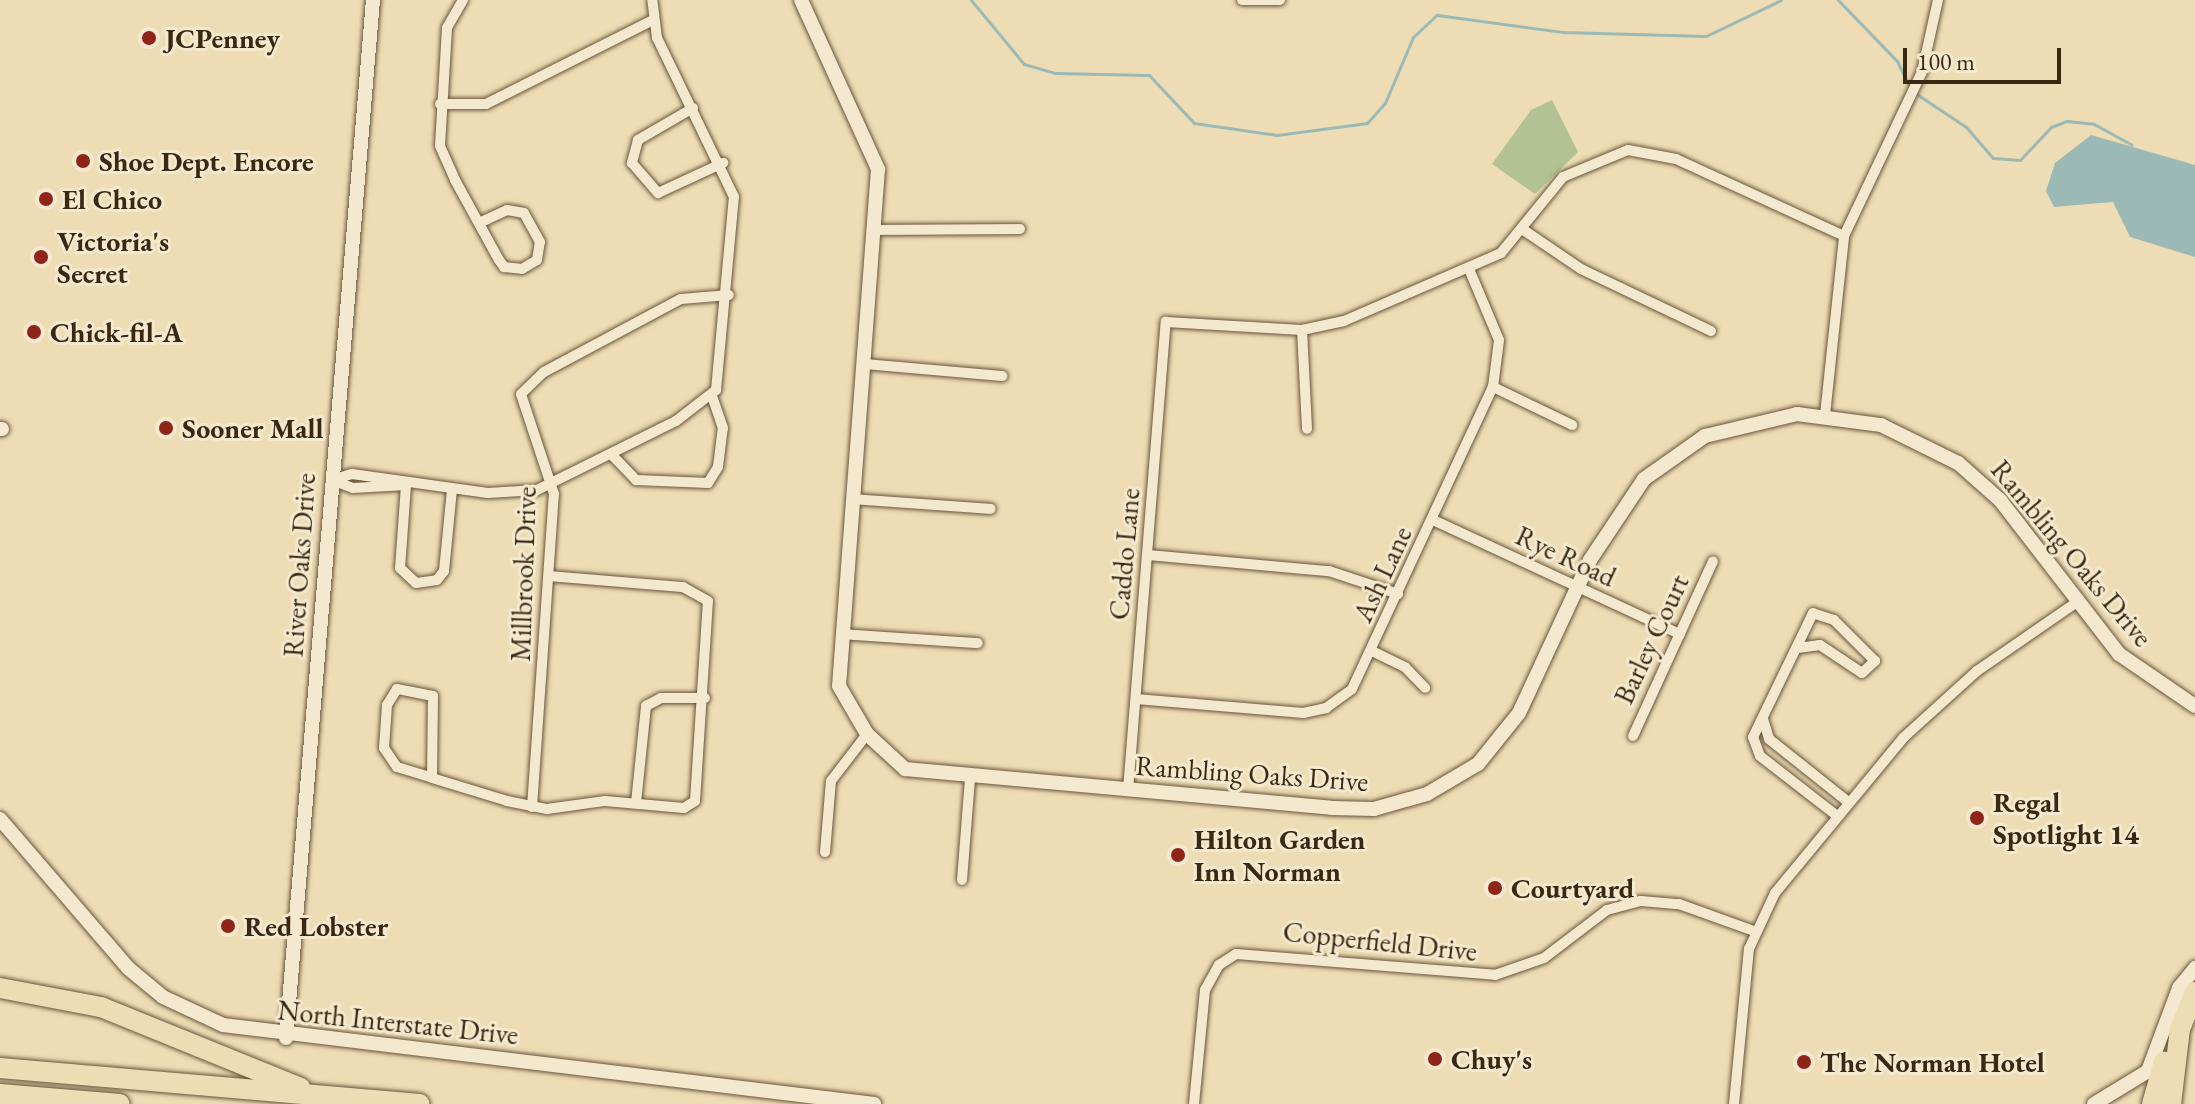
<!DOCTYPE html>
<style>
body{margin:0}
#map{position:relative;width:2195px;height:1104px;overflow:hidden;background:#eedcb5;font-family:"EB Garamond",serif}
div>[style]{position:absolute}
.green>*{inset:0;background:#b3c292}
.water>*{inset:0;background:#9bbab5}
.stream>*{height:3px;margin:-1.5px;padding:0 1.5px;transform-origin:1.5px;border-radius:1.5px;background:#9bbab5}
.roads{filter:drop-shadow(0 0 2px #68553b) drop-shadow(0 0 2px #68553b)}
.minor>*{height:10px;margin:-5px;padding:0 5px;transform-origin:5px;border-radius:5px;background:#f4e8cf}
.tertiary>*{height:14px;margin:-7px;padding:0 7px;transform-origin:7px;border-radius:7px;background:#f4e8cf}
.secondary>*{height:14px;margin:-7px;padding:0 7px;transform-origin:7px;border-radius:7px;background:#f4e8cf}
.motorway>*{height:20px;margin:-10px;padding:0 10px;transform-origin:10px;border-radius:10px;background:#eedcb5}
.dots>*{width:22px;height:22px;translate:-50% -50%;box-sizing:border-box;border:4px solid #f4e8cf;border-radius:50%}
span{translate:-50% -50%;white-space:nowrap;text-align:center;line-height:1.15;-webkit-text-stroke:6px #f4e8cf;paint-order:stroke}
.poi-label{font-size:28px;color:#3b2812;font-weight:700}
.left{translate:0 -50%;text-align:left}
.street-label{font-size:28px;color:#3b2812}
.scale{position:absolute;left:1903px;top:48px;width:158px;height:36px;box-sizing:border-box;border:4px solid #3b2812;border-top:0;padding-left:10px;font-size:24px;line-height:28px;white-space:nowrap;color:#3b2812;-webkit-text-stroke:6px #f4e8cf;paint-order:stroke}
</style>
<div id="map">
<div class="green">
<div style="clip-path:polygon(1552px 100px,1578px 152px,1535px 194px,1492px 164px,1531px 110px)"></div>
</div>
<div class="water">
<div style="clip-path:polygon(2091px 135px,2195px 165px,2195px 257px,2130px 237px,2113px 202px,2054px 207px,2046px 191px,2055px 163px)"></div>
</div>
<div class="stream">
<div style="left:971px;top:0;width:83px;rotate:50.4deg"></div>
<div style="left:1024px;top:64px;width:32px;rotate:16deg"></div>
<div style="left:1055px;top:73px;width:94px;rotate:1.2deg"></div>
<div style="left:1149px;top:75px;width:66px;rotate:46.8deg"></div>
<div style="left:1194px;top:123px;width:84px;rotate:8.2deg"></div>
<div style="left:1277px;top:135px;width:91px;rotate:-7.6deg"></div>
<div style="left:1367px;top:123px;width:27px;rotate:-48deg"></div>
<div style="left:1385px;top:103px;width:72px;rotate:-67deg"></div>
<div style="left:1413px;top:37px;width:33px;rotate:-43deg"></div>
<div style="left:1437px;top:15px;width:126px;rotate:7.7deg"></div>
<div style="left:1562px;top:32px;width:144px;rotate:1.6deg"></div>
<div style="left:1706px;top:36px;width:83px;rotate:-25.6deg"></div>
<div style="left:1838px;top:0;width:85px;rotate:46deg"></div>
<div style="left:1897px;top:61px;width:30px;rotate:64deg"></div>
<div style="left:1915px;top:93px;width:61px;rotate:33.7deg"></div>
<div style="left:1966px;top:127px;width:41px;rotate:48.9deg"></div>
<div style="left:1993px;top:158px;width:27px;rotate:4deg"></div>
<div style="left:2020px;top:160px;width:45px;rotate:-46.8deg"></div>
<div style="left:2051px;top:127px;width:17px;rotate:-21deg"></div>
<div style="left:2067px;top:121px;width:27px;rotate:6deg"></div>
<div style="left:2094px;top:124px;width:43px;rotate:28.9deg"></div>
</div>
<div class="roads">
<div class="minor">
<div style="left:463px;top:0;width:32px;rotate:120deg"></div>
<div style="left:447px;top:28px;width:118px;rotate:93.4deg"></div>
<div style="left:440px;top:146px;width:37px;rotate:66deg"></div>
<div style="left:455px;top:180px;width:91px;rotate:61.2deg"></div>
<div style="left:499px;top:260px;width:9px;rotate:54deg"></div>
<div style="left:504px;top:267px;width:18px;rotate:6deg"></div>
<div style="left:522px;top:269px;width:17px;rotate:-31deg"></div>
<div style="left:537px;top:260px;width:18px;rotate:-81deg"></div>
<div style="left:540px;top:242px;width:33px;rotate:-119deg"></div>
<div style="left:524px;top:213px;width:17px;rotate:-170deg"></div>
<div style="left:507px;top:210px;width:31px;rotate:155deg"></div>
<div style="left:1242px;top:0;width:38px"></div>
<div style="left:440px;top:104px;width:46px"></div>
<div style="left:486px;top:104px;width:187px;rotate:-26.7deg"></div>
<div style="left:693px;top:108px;width:64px;rotate:149.8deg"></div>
<div style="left:638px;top:140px;width:24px;rotate:105deg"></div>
<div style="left:632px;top:163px;width:40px;rotate:49deg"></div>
<div style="left:658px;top:193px;width:72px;rotate:-24.8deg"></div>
<div style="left:875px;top:230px;width:145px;rotate:-0.4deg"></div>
<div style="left:1525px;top:231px;width:68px;rotate:34.2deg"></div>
<div style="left:1581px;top:269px;width:144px;rotate:25.5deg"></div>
<div style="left:1302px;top:330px;width:99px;rotate:87.1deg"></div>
<div style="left:864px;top:364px;width:139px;rotate:5deg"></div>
<div style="left:1493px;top:387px;width:88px;rotate:25.7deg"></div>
<div style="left:1825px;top:415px;width:180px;rotate:-83.9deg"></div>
<div style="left:1844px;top:236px;width:182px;rotate:-64.6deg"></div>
<div style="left:1922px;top:72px;width:74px;rotate:-77.5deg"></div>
<div style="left:612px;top:455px;width:35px;rotate:46deg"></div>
<div style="left:636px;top:480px;width:72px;rotate:2.4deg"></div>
<div style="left:708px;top:483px;width:19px;rotate:-58deg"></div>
<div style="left:718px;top:467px;width:39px;rotate:-83deg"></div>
<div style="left:723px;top:428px;width:34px;rotate:-109deg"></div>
<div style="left:332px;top:480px;width:21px;rotate:-17deg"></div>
<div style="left:352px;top:474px;width:137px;rotate:8deg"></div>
<div style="left:488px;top:493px;width:49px;rotate:-3.5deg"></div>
<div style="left:537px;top:490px;width:155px;rotate:-26.4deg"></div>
<div style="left:676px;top:421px;width:51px;rotate:-37.8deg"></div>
<div style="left:716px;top:390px;width:194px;rotate:-84.7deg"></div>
<div style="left:734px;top:197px;width:177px;rotate:-115.8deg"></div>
<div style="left:657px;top:38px;width:38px;rotate:-97deg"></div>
<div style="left:332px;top:480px;width:22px;rotate:21deg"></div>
<div style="left:353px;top:488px;width:53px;rotate:-3.2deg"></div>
<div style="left:406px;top:485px;width:83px;rotate:94.1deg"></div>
<div style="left:400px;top:568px;width:22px;rotate:43deg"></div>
<div style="left:416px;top:583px;width:21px;rotate:-8deg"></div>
<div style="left:437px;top:580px;width:11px;rotate:-52deg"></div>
<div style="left:444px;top:571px;width:81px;rotate:-84.4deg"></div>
<div style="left:853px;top:499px;width:138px;rotate:4.1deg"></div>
<div style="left:1433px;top:520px;width:272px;rotate:24.8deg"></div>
<div style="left:1148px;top:555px;width:182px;rotate:5.1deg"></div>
<div style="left:1329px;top:571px;width:73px;rotate:18.4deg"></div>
<div style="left:841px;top:634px;width:137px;rotate:3.8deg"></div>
<div style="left:1798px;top:648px;width:22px;rotate:-8deg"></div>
<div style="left:1820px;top:645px;width:50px;rotate:33.7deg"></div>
<div style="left:1862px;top:673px;width:18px;rotate:-43deg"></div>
<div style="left:1875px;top:661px;width:58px;rotate:-135deg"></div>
<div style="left:1834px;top:620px;width:22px;rotate:-162deg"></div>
<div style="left:1813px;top:613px;width:138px;rotate:115.8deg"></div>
<div style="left:1753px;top:737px;width:20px;rotate:70deg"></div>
<div style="left:1760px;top:756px;width:96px;rotate:37.8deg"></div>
<div style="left:1372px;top:651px;width:37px;rotate:26deg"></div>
<div style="left:1405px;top:667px;width:29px;rotate:46deg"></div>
<div style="left:1136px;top:699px;width:168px;rotate:4.8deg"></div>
<div style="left:1303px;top:713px;width:24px;rotate:-12deg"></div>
<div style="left:1326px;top:708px;width:32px;rotate:-36deg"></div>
<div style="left:1352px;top:689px;width:333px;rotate:-65deg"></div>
<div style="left:1493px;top:387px;width:47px;rotate:-82.7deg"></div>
<div style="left:1499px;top:340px;width:77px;rotate:-112.9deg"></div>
<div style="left:1763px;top:719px;width:21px;rotate:73deg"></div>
<div style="left:1769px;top:739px;width:100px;rotate:38.5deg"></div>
<div style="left:1633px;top:736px;width:192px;rotate:-65.4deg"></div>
<div style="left:432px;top:778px;width:82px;rotate:-89.3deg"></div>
<div style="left:433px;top:696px;width:37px;rotate:-169deg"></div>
<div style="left:397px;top:689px;width:19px;rotate:122deg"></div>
<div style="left:387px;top:705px;width:43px;rotate:94deg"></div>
<div style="left:384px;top:748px;width:23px;rotate:56deg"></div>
<div style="left:397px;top:767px;width:37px;rotate:17deg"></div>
<div style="left:432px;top:778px;width:78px;rotate:17deg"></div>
<div style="left:507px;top:801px;width:41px;rotate:11.3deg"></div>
<div style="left:547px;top:809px;width:59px;rotate:-7.9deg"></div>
<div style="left:605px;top:801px;width:79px;rotate:5.1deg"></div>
<div style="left:684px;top:808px;width:13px;rotate:-32deg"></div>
<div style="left:695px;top:801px;width:200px;rotate:-86.3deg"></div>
<div style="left:708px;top:601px;width:29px;rotate:-151deg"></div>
<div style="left:683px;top:587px;width:133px;rotate:-175.3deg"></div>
<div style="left:1128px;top:790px;width:470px;rotate:-85.4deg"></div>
<div style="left:1166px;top:322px;width:136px;rotate:3.4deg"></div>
<div style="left:1302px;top:330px;width:43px;rotate:-12.1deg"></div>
<div style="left:1344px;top:321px;width:171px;rotate:-23.4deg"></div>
<div style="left:1501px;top:253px;width:98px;rotate:-50.8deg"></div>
<div style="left:1563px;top:177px;width:70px;rotate:-22.6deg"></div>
<div style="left:1628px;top:150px;width:49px;rotate:10.6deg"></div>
<div style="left:1676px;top:159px;width:185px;rotate:24.6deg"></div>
<div style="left:636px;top:803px;width:98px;rotate:-84.1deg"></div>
<div style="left:646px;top:706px;width:17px;rotate:-28deg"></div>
<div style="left:661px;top:698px;width:44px"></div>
<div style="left:532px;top:807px;width:314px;rotate:-86deg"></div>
<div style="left:554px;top:494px;width:105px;rotate:-108.3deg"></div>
<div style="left:521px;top:394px;width:32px;rotate:-44deg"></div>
<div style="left:544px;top:372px;width:155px;rotate:-28.1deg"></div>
<div style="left:681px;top:299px;width:48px;rotate:-4.8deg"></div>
<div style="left:825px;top:852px;width:71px;rotate:-85.2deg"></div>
<div style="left:831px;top:781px;width:59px;rotate:-52.5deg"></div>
<div style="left:962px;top:880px;width:102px;rotate:-85.5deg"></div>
<div style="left:1194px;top:1104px;width:115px;rotate:-84.5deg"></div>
<div style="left:1205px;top:990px;width:29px;rotate:-61deg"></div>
<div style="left:1219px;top:965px;width:20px;rotate:-33deg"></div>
<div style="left:1236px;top:954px;width:260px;rotate:4.6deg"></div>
<div style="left:1495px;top:975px;width:52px;rotate:-19.1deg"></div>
<div style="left:1544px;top:958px;width:79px;rotate:-37.3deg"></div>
<div style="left:1607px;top:910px;width:35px;rotate:-15deg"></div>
<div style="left:1641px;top:901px;width:38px;rotate:5deg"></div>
<div style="left:1679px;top:904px;width:80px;rotate:19.8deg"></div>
<div style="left:1734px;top:1104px;width:156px;rotate:-84.5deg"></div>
<div style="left:1749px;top:949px;width:62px;rotate:-65.1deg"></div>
<div style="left:1775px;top:893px;width:201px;rotate:-50.4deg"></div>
<div style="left:1903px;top:738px;width:100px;rotate:-42.2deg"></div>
<div style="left:1977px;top:671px;width:118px;rotate:-34.6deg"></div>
</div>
<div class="tertiary">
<div style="left:801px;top:0;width:186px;rotate:65.5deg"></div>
<div style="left:878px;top:169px;width:518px;rotate:94.31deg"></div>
<div style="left:839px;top:686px;width:56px;rotate:59.7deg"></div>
<div style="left:867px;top:734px;width:52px;rotate:42.6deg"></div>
<div style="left:905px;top:769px;width:428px;rotate:5.2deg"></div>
<div style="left:1331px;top:808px;width:43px;rotate:1.3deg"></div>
<div style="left:1374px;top:809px;width:55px;rotate:-15.8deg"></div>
<div style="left:1427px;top:794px;width:59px;rotate:-30.5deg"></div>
<div style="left:1478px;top:764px;width:65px;rotate:-51.2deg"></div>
<div style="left:1519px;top:713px;width:169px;rotate:-65.1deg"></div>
<div style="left:1590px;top:560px;width:97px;rotate:-56.3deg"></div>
<div style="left:1644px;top:479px;width:75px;rotate:-35.2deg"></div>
<div style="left:1705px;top:436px;width:95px;rotate:-13.4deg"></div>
<div style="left:1797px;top:414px;width:85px;rotate:7.5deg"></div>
<div style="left:1881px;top:425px;width:86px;rotate:26.3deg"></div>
<div style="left:1958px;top:463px;width:56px;rotate:41.4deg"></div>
<div style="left:2000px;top:500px;width:195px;rotate:52.3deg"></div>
<div style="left:2119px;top:654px;width:92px;rotate:34.4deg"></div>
<div style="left:0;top:429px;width:2px"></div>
<div style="left:286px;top:1038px;width:1042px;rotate:-85.21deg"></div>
</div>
<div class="secondary">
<div style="left:0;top:819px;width:196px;rotate:49.3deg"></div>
<div style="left:128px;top:968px;width:45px;rotate:39.6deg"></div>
<div style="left:163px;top:997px;width:66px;rotate:25deg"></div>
<div style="left:223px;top:1025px;width:656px;rotate:6.92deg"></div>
<div style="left:2094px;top:1104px;width:63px;rotate:-31.4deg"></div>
<div style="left:2148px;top:1071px;width:89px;rotate:-69.5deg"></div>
<div style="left:2179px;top:988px;width:26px;rotate:-51deg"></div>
</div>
<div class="motorway">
<div style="left:0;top:988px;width:103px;rotate:10.7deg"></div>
<div style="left:101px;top:1007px;width:215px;rotate:22.1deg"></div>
<div style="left:0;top:1068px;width:421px;rotate:4.9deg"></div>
<div style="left:0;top:1094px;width:120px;rotate:4.8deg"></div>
<div style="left:2152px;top:1104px;width:44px;rotate:-74.1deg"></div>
<div style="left:2171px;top:1104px;width:76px;rotate:-83.2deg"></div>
<div style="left:2180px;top:1029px;width:40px;rotate:-68deg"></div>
</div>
</div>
<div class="dots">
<div style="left:149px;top:38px;background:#8f2418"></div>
<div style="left:83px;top:161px;background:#8f2418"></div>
<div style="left:46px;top:199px;background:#8f2418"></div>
<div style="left:41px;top:257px;background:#8f2418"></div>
<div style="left:34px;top:332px;background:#8f2418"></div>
<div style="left:166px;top:428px;background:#8f2418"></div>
<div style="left:1977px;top:818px;background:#8f2418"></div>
<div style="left:1178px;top:855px;background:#8f2418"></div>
<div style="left:1495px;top:888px;background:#8f2418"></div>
<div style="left:228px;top:926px;background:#8f2418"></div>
<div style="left:1435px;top:1059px;background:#8f2418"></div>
<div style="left:1804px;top:1062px;background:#8f2418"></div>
</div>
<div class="poi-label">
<span class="left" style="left:165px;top:38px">JCPenney</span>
<span class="left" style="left:99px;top:161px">Shoe Dept. Encore</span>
<span class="left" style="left:62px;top:199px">El Chico</span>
<span class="left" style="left:57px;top:257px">Victoria's<br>Secret</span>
<span class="left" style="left:50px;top:332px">Chick-fil-A</span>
<span class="left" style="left:182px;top:428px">Sooner Mall</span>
<span class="left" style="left:1993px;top:818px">Regal<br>Spotlight 14</span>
<span class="left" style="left:1194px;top:855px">Hilton Garden<br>Inn Norman</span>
<span class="left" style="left:1511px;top:888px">Courtyard</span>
<span class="left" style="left:244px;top:926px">Red Lobster</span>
<span class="left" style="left:1451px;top:1059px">Chuy's</span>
<span class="left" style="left:1820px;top:1062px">The Norman Hotel</span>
</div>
<div class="street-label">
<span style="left:2072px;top:553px;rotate:50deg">Rambling Oaks Drive</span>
<span style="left:1124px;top:554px;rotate:-85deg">Caddo Lane</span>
<span style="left:1566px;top:556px;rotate:25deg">Rye Road</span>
<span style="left:299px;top:565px;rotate:-86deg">River Oaks Drive</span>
<span style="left:523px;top:574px;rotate:-88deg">Millbrook Drive</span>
<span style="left:1382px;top:574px;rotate:-65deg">Ash Lane</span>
<span style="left:1651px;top:639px;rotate:-65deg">Barley Court</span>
<span style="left:1252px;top:773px;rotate:4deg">Rambling Oaks Drive</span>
<span style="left:1380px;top:941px;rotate:6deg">Copperfield Drive</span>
<span style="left:398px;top:1022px;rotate:6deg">North Interstate Drive</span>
</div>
<div class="scale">100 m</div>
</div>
